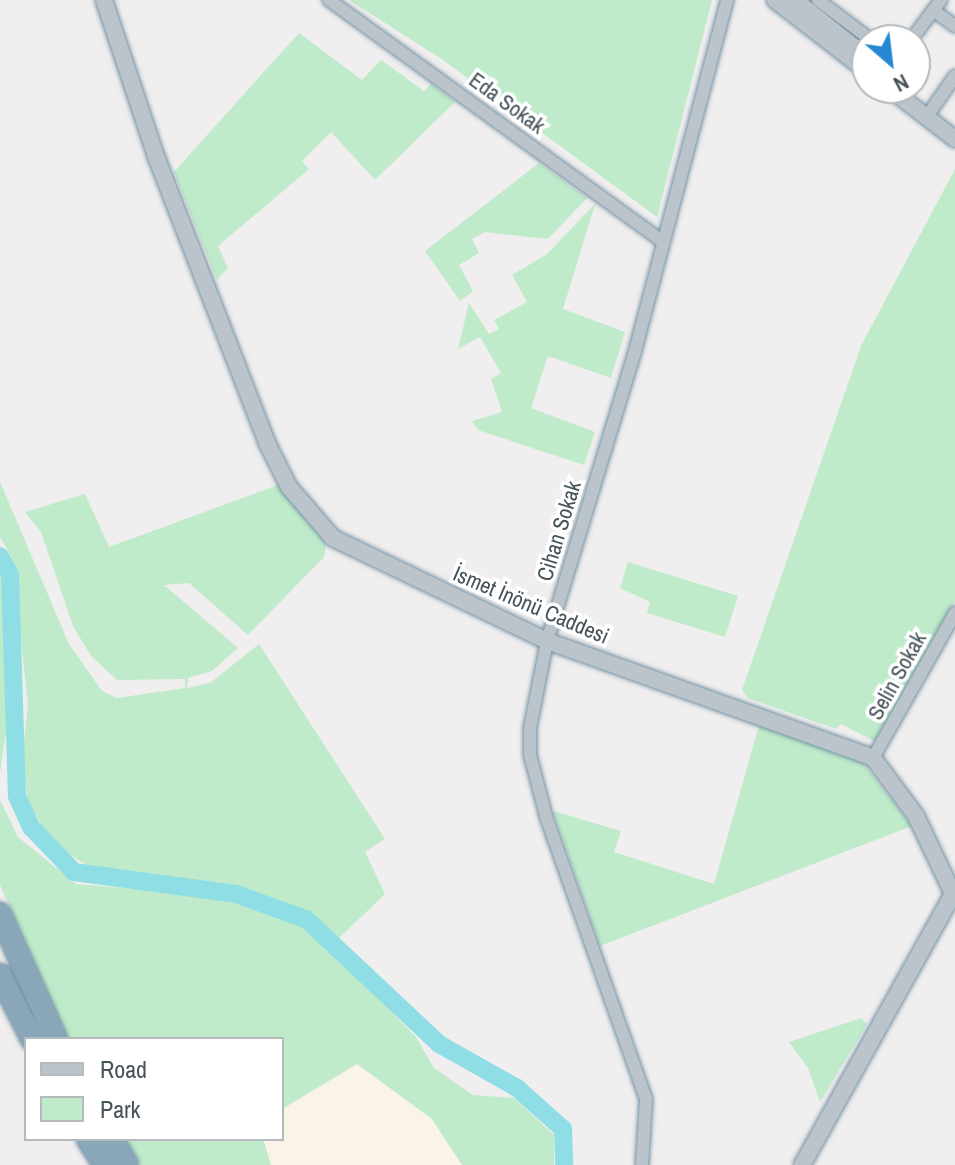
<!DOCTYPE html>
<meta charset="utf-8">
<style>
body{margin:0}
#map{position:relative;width:955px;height:1165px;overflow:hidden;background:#f0eeee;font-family:"Archivo Narrow",sans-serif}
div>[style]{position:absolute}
.commercial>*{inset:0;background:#faf3e8}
.green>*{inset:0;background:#bfebca}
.river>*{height:18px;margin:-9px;padding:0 9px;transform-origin:9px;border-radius:9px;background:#8fdee5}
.roads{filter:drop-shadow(0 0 2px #7492a5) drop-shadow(0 0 2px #7492a5)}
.minor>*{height:12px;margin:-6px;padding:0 6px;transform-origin:6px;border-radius:6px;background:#bac4ca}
.tertiary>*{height:16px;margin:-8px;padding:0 8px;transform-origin:8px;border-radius:8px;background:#bac4ca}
.motorway>*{height:22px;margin:-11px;padding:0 11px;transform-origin:11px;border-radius:11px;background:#89a7b9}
span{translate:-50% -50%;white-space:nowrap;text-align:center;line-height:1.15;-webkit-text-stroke:7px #fff;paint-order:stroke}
.street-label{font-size:22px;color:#47535a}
.legend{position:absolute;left:24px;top:1037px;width:260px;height:104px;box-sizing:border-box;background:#fff;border:2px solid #b5babd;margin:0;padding:10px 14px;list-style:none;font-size:24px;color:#47535a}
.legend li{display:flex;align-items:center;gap:16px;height:40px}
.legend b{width:40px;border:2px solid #b5babd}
.north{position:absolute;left:851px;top:24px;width:80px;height:80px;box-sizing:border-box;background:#fff;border:2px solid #b5babd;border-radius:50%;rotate:152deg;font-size:22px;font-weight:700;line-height:32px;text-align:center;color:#47535a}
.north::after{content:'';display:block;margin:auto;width:28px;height:36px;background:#2688d2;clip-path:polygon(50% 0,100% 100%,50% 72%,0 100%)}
</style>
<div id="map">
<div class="commercial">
<div style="clip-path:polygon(357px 1064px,432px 1119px,462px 1165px,271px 1165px,263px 1139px,282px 1139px,282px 1109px)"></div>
</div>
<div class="green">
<div style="clip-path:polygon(349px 0,712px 0,657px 217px,440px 58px)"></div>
<div style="clip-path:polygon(299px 33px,362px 80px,381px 60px,424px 91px,431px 84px,455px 102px,375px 180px,331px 132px,302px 161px,309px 169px,218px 246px,228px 268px,217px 280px,174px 172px)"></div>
<div style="clip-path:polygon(539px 163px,587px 198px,548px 239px,485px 232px,472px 239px,479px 253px,459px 265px,473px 291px,460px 301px,425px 251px)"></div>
<div style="clip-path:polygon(955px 169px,955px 601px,876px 742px,841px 724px,836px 729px,748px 698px,742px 690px,861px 346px)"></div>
<div style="clip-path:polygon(595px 204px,563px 309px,625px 332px,611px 378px,548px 356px,531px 408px,595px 432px,584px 465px,478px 430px,472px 421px,502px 412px,491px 379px,501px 373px,480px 337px,458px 349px,469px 303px,489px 334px,499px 329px,494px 320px,527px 302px,512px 275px,547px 254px)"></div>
<div style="clip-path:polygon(0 482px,69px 644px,102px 691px,117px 698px,185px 688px,185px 679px,117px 680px,91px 656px,73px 626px,41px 532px,25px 512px,85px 494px,109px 547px,278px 485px,326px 544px,324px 557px,248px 635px,189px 583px,164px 585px,238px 648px,212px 671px,188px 678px,187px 688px,210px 683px,259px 644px,385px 839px,365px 852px,385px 894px,339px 938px,301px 909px,234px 887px,183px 887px,100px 873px,57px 847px,29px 807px,22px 761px,28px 705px,12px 558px,0 537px)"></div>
<div style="clip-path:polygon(628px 562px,738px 596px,725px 637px,647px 613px,650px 602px,620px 588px)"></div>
<div style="clip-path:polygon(0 564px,10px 706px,0 772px)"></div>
<div style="clip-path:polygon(760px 722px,863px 763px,912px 826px,600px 946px,553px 811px,621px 831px,614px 852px,714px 884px)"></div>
<div style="clip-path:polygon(0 800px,18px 837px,76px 884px,230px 897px,306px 924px,416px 1037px,434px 1068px,473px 1095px,514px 1098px,554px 1135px,554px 1165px,462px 1165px,432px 1119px,357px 1064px,282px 1109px,282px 1039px,68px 1039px,0 885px)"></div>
<div style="clip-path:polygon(861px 1018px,867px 1024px,820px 1102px,808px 1068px,789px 1042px)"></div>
<div style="clip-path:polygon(125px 1139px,263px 1139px,271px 1165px,141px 1165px)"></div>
</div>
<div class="river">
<div style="left:0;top:556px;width:21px;rotate:62deg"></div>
<div style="left:10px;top:575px;width:221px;rotate:88.2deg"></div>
<div style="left:17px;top:796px;width:34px;rotate:66deg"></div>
<div style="left:31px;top:827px;width:62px;rotate:46.3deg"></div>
<div style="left:74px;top:872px;width:163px;rotate:7.7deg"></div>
<div style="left:236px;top:894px;width:74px;rotate:19.7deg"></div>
<div style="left:306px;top:919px;width:183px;rotate:43.2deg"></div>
<div style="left:439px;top:1044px;width:90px;rotate:29.4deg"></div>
<div style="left:517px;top:1088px;width:62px;rotate:41.7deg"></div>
<div style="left:563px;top:1129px;width:36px;rotate:88deg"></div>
</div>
<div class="roads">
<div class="minor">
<div style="left:329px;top:0;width:410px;rotate:35.9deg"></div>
<div style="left:818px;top:0;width:66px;rotate:37deg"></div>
<div style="left:933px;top:10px;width:27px;rotate:36deg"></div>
<div style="left:911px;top:40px;width:50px;rotate:-53.1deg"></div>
<div style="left:932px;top:109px;width:40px;rotate:-55.1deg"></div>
<div style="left:873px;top:758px;width:167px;rotate:-60.5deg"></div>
<div style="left:642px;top:1165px;width:66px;rotate:-86.5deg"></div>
<div style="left:646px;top:1099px;width:300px;rotate:-109.5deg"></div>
<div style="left:546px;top:816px;width:63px;rotate:-104.7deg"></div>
<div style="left:530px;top:755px;width:27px;rotate:-90deg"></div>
<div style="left:530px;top:728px;width:89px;rotate:-78.9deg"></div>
<div style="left:547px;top:641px;width:299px;rotate:-73.1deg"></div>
<div style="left:634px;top:355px;width:367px;rotate:-75.3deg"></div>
</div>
<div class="tertiary">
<div style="left:104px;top:0;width:168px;rotate:71.6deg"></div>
<div style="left:157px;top:159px;width:305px;rotate:68.8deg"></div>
<div style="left:267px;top:443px;width:49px;rotate:63.4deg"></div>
<div style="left:289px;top:487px;width:67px;rotate:49.2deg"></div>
<div style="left:333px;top:538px;width:237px;rotate:25.7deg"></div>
<div style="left:547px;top:641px;width:346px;rotate:19.7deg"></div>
<div style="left:873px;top:758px;width:72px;rotate:53.4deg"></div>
<div style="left:916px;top:816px;width:86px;rotate:64.6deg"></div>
<div style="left:953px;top:894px;width:310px;rotate:119.1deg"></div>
<div style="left:775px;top:0;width:116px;rotate:37.7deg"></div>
<div style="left:795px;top:0;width:92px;rotate:38.4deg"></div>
<div style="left:889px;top:88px;width:83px;rotate:37.7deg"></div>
</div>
<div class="motorway">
<div style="left:0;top:914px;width:137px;rotate:65.9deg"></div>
<div style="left:0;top:975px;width:72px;rotate:63.4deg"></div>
<div style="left:88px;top:1139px;width:31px;rotate:58deg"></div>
<div style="left:112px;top:1139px;width:30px;rotate:60deg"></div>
</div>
</div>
<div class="street-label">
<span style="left:507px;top:103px;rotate:36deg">Eda Sokak</span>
<span style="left:559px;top:531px;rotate:-73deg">Cihan Sokak</span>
<span style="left:531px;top:605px;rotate:23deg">İsmet İnönü Caddesi</span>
<span style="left:897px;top:676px;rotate:-61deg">Selin Sokak</span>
</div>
<ul class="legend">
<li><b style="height:10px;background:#bac4ca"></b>Road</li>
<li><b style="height:22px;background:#bfebca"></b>Park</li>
</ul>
<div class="north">N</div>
</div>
